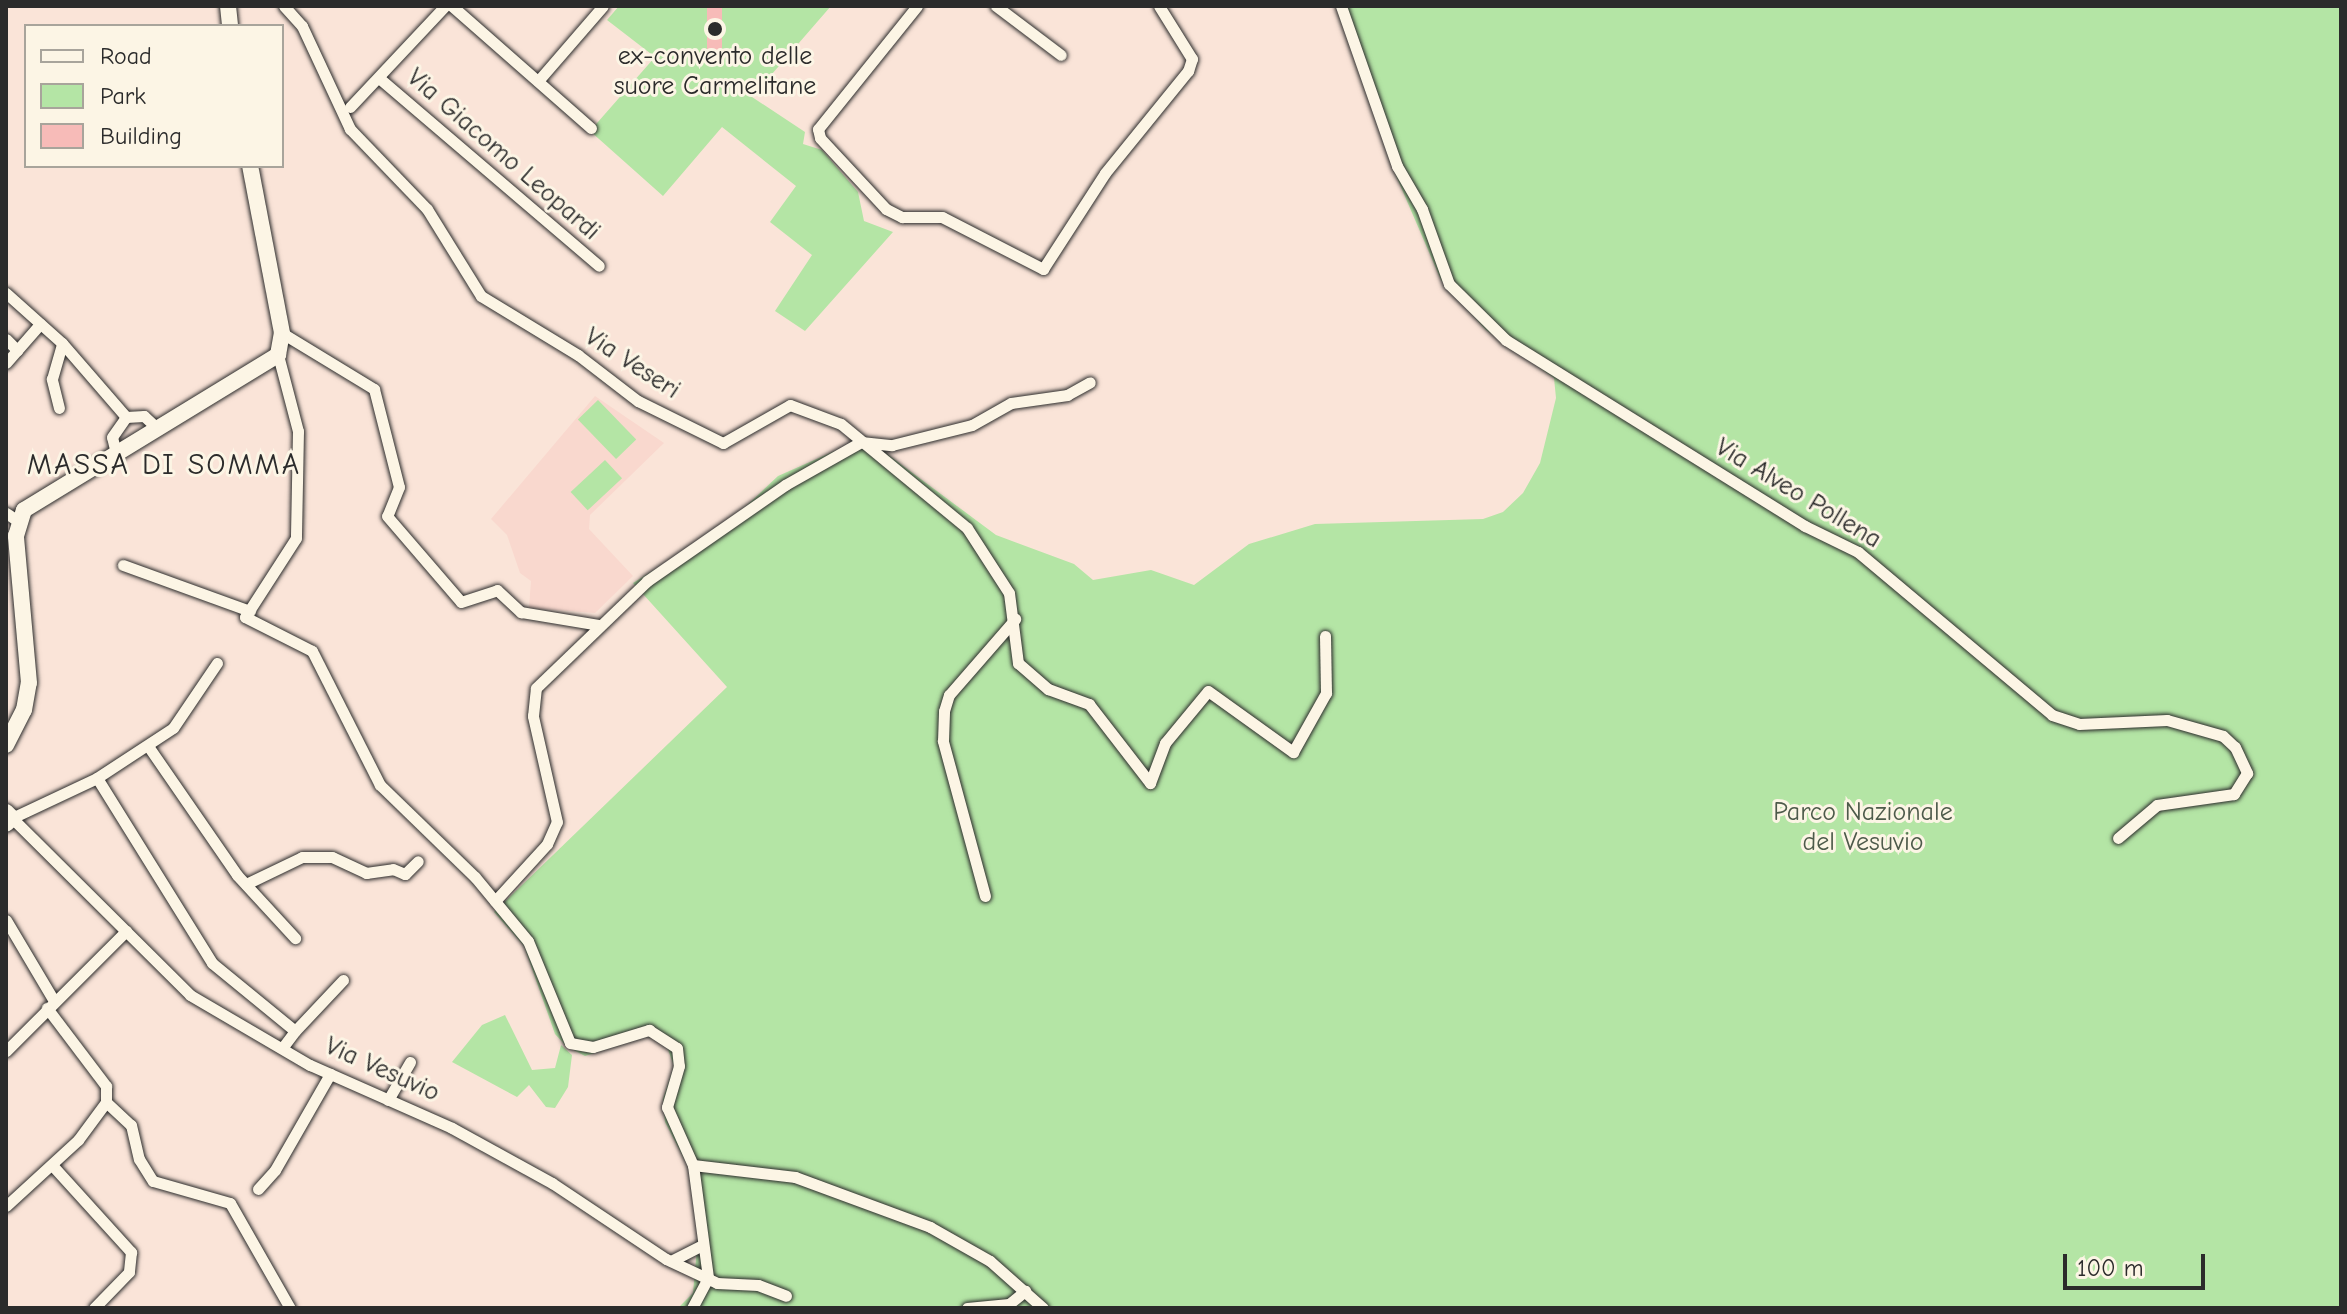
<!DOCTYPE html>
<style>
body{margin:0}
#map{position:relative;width:2347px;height:1314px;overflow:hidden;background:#fae4d8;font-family:"Comic Neue",sans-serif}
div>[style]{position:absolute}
.built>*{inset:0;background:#f9d8ce}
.green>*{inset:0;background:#b4e5a5;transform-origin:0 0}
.building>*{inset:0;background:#f7bbb8;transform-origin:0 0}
.roads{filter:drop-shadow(0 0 2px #2b2b2b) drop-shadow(0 0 2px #2b2b2b)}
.street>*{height:11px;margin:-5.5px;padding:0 5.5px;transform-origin:5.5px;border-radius:5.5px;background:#fcf5e5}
.secondary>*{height:16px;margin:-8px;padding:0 8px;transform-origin:8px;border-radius:8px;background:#fcf5e5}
.dots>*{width:22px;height:22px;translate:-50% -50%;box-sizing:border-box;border:4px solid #fcf5e5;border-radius:50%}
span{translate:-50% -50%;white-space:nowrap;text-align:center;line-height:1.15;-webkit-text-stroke:6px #fcf5e5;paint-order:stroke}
.poi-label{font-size:26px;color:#2b2b2b}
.street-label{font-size:26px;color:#2b2b2b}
.park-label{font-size:26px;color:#4d5a4a}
.quarter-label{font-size:30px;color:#2b2b2b;letter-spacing:2px}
.frame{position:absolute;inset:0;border:8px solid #2b2b2b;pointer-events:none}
.legend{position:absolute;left:24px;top:24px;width:260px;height:144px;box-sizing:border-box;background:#fcf5e5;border:2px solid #a8a49b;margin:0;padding:10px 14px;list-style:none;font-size:24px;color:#2b2b2b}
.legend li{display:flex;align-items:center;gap:16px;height:40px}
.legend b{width:40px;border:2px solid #a8a49b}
.scale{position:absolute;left:2063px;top:1254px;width:142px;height:36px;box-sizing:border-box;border:4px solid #2b2b2b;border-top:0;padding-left:10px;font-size:24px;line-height:28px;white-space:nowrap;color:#2b2b2b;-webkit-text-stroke:6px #fcf5e5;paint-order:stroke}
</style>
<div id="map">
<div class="built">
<div style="clip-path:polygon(595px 396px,664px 443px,590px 515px,589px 529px,633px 576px,595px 613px,529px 608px,531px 581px,520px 573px,507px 535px,491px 519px)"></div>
</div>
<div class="green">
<div style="clip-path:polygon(619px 6px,831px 6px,752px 97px,805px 132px,803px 144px,822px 150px,858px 192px,864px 221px,893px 232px,805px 331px,775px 311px,812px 255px,770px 222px,796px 186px,722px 127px,663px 196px,590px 131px,655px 57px,607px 20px)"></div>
<div style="clip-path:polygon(1336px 6px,2341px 6px,2341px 1308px,678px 1308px,693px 1293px,698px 1237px,690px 1170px,665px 1122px,663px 1099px,674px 1066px,667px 1047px,651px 1035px,585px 1056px,566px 1046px,555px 1034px,524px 946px,494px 912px,727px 687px,633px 583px,725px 526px,778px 476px,837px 450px,875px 445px,996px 535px,1074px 564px,1093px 580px,1151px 570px,1194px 585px,1249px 544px,1315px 524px,1483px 519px,1503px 512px,1523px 493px,1540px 463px,1556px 398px,1554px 378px,1486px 330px,1441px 280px,1394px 171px)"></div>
<div style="left:598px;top:400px;width:55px;height:28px;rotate:46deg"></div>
<div style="left:605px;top:460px;width:25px;height:47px;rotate:47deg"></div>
<div style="clip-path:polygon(505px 1015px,532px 1070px,555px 1068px,561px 1045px,572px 1055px,568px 1087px,555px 1108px,546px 1107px,529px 1085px,517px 1097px,452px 1062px,482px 1025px)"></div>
</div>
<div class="building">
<div style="left:707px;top:6px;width:15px;height:47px"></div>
</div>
<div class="roads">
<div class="street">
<div style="left:284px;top:6px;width:27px;rotate:48deg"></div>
<div style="left:302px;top:26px;width:114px;rotate:65deg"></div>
<div style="left:350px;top:129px;width:111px;rotate:46.1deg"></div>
<div style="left:427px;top:209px;width:102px;rotate:58.2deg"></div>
<div style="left:481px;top:296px;width:114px;rotate:31.3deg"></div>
<div style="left:578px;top:355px;width:76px;rotate:37.5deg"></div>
<div style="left:638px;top:401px;width:95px;rotate:26.3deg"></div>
<div style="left:723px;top:443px;width:77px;rotate:-29.6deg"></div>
<div style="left:790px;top:405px;width:54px;rotate:20.4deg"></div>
<div style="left:841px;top:424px;width:163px;rotate:39.5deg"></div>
<div style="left:967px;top:528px;width:77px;rotate:57.1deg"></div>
<div style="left:1009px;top:593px;width:71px;rotate:82.7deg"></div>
<div style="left:1018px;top:663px;width:40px;rotate:41deg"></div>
<div style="left:1048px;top:689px;width:44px;rotate:20.1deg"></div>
<div style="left:1089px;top:704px;width:100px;rotate:52.3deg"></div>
<div style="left:1150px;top:783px;width:43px;rotate:-69.4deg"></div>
<div style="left:1165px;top:743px;width:67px;rotate:-50.4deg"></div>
<div style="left:1208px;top:691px;width:105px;rotate:35.7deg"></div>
<div style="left:1293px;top:752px;width:68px;rotate:-60.8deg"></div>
<div style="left:1326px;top:693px;width:57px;rotate:-91deg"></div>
<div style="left:452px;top:6px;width:185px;rotate:41.3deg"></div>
<div style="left:917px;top:6px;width:158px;rotate:128.8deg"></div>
<div style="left:818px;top:129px;width:9px;rotate:77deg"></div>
<div style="left:820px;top:138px;width:97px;rotate:47.1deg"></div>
<div style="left:886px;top:209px;width:18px;rotate:27deg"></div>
<div style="left:902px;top:217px;width:40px"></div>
<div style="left:942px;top:217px;width:114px;rotate:27.2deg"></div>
<div style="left:1043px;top:269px;width:114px;rotate:-57.1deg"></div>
<div style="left:1105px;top:173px;width:132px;rotate:-50.9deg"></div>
<div style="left:1188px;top:71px;width:13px;rotate:-72deg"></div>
<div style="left:1192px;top:59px;width:62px;rotate:-121.9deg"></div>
<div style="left:996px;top:6px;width:81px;rotate:37deg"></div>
<div style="left:1341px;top:6px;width:170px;rotate:70.7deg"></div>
<div style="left:1397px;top:166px;width:50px;rotate:59.8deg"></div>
<div style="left:1422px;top:209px;width:80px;rotate:70.2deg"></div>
<div style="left:1449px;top:284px;width:80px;rotate:44.5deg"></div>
<div style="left:1506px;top:340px;width:352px;rotate:31.9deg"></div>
<div style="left:1805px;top:526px;width:59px;rotate:26.1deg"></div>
<div style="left:1858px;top:552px;width:253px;rotate:40deg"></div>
<div style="left:2052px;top:715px;width:28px;rotate:18deg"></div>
<div style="left:2079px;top:724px;width:88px;rotate:-2.6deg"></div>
<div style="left:2167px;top:720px;width:58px;rotate:15.9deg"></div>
<div style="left:2223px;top:736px;width:16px;rotate:43deg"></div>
<div style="left:2235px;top:747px;width:29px;rotate:65deg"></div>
<div style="left:2247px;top:773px;width:25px;rotate:122deg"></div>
<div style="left:2234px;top:794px;width:78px;rotate:171.9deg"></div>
<div style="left:2157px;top:805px;width:51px;rotate:139.8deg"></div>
<div style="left:379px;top:78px;width:289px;rotate:40.5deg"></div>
<div style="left:538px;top:81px;width:99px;rotate:-49.1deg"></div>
<div style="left:350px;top:107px;width:139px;rotate:-46.8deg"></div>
<div style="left:6px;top:293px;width:75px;rotate:41.8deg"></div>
<div style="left:62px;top:343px;width:98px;rotate:49.1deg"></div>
<div style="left:282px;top:333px;width:108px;rotate:31.3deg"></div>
<div style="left:374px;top:389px;width:101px;rotate:75.7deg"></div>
<div style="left:399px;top:487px;width:31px;rotate:112deg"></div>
<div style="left:387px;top:516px;width:113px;rotate:49.3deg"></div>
<div style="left:461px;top:602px;width:38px;rotate:-18deg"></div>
<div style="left:497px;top:590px;width:33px;rotate:43deg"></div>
<div style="left:521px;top:612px;width:79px;rotate:9.5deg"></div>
<div style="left:6px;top:339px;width:16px;rotate:45deg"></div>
<div style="left:278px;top:355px;width:79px;rotate:75.3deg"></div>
<div style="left:298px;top:431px;width:107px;rotate:91.1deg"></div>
<div style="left:296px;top:538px;width:94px;rotate:122.8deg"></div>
<div style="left:245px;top:617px;width:75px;rotate:26.9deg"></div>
<div style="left:312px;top:651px;width:150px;rotate:63.1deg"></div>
<div style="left:380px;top:785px;width:132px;rotate:44.1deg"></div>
<div style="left:475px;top:877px;width:83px;rotate:50.4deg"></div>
<div style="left:528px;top:941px;width:110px;rotate:67.6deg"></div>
<div style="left:570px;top:1043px;width:23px;rotate:10deg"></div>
<div style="left:593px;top:1047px;width:59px;rotate:-16.9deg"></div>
<div style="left:649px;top:1030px;width:33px;rotate:33deg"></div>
<div style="left:677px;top:1048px;width:18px;rotate:84deg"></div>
<div style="left:679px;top:1066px;width:43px;rotate:106.3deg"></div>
<div style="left:667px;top:1107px;width:64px;rotate:65.9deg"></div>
<div style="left:693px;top:1165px;width:114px;rotate:82.4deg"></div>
<div style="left:6px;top:363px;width:52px;rotate:-48.9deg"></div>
<div style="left:59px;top:408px;width:30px;rotate:-104deg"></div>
<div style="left:52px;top:379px;width:37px;rotate:-74deg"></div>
<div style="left:116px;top:453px;width:16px;rotate:-104deg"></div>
<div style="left:112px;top:437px;width:24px;rotate:-55deg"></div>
<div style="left:126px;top:417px;width:18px;rotate:-3deg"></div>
<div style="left:144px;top:416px;width:19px;rotate:43deg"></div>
<div style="left:6px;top:513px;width:14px;rotate:34deg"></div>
<div style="left:123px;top:565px;width:135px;rotate:19.9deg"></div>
<div style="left:217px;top:663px;width:78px;rotate:124.1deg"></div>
<div style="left:173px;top:728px;width:91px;rotate:146.7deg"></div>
<div style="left:97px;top:778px;width:94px;rotate:154.8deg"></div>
<div style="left:12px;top:818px;width:251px;rotate:44.8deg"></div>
<div style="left:190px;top:995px;width:139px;rotate:30.3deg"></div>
<div style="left:310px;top:1065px;width:155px;rotate:23.9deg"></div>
<div style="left:452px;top:1128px;width:114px;rotate:28.8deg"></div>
<div style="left:552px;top:1183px;width:137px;rotate:33.7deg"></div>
<div style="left:666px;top:1259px;width:56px;rotate:25.2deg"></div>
<div style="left:717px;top:1283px;width:41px;rotate:2.8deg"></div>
<div style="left:758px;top:1285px;width:30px;rotate:21deg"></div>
<div style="left:148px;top:746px;width:157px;rotate:55.4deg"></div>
<div style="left:237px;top:875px;width:86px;rotate:47.4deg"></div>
<div style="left:97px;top:778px;width:218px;rotate:58.1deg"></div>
<div style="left:212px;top:963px;width:107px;rotate:39.3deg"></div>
<div style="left:295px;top:1031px;width:21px;rotate:127deg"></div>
<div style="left:246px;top:884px;width:62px;rotate:-25.7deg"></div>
<div style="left:302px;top:857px;width:30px"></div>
<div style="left:332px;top:857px;width:38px;rotate:25deg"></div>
<div style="left:366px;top:873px;width:27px;rotate:-8deg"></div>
<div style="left:393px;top:869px;width:13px;rotate:23deg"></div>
<div style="left:405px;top:874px;width:18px;rotate:-45deg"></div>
<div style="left:985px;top:896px;width:161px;rotate:-105.2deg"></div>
<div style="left:943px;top:741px;width:30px;rotate:-88deg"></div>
<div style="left:944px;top:711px;width:17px;rotate:-73deg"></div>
<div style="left:949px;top:695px;width:101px;rotate:-49deg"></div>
<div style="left:495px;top:901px;width:77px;rotate:-47.6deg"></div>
<div style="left:547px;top:844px;width:24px;rotate:-66deg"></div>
<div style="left:557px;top:822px;width:109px;rotate:-102.8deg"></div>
<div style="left:533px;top:716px;width:28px;rotate:-84deg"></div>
<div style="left:536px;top:688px;width:154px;rotate:-43.9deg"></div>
<div style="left:647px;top:581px;width:168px;rotate:-34.8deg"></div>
<div style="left:785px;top:485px;width:87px;rotate:-29.5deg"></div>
<div style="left:861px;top:442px;width:31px;rotate:6deg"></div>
<div style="left:892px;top:445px;width:82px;rotate:-14deg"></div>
<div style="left:972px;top:425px;width:45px;rotate:-29.4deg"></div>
<div style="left:1011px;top:403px;width:57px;rotate:-8.1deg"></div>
<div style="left:1067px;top:395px;width:26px;rotate:-29deg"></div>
<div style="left:6px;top:920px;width:94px;rotate:59.3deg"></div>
<div style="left:295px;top:1031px;width:70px;rotate:-46.7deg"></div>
<div style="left:6px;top:1051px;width:170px;rotate:-45deg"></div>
<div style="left:388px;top:1100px;width:44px;rotate:-59.9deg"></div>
<div style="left:106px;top:1102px;width:34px;rotate:43deg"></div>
<div style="left:131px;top:1125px;width:35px;rotate:77deg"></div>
<div style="left:139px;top:1159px;width:26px;rotate:58deg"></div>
<div style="left:153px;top:1181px;width:80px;rotate:15.9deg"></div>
<div style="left:230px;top:1203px;width:121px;rotate:60.3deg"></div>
<div style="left:52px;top:1165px;width:118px;rotate:47.8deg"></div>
<div style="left:131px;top:1252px;width:20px;rotate:96deg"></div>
<div style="left:129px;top:1272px;width:50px;rotate:134.2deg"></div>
<div style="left:693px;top:1165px;width:103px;rotate:6.7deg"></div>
<div style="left:795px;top:1177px;width:144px;rotate:20.3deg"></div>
<div style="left:930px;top:1227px;width:69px;rotate:29.5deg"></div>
<div style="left:990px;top:1261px;width:71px;rotate:41.6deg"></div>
<div style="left:258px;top:1189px;width:25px;rotate:-48deg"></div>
<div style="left:275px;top:1170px;width:111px;rotate:-60.2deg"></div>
<div style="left:6px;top:1206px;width:98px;rotate:-42.5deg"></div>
<div style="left:78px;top:1140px;width:47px;rotate:-53.6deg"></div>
<div style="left:106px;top:1102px;width:16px;rotate:-90deg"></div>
<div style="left:106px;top:1086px;width:98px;rotate:-127.1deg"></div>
<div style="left:671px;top:1261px;width:36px;rotate:-27deg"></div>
<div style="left:692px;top:1308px;width:34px;rotate:-62deg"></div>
<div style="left:967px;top:1308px;width:42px;rotate:-5.4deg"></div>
<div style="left:1009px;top:1304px;width:21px;rotate:-39deg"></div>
</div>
<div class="secondary">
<div style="left:228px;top:6px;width:20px;rotate:84deg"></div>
<div style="left:6px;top:745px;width:39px;rotate:-63deg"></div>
<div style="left:24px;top:710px;width:27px;rotate:-80deg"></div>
<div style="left:29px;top:683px;width:148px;rotate:-95.1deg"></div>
<div style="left:16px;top:536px;width:27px;rotate:-73deg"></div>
<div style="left:24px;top:510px;width:298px;rotate:-31.4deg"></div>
<div style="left:278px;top:355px;width:22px;rotate:-80deg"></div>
<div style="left:282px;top:333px;width:170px;rotate:-100.8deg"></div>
<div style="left:6px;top:812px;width:8px;rotate:45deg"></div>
<div style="left:12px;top:818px;width:8px;rotate:135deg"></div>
</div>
</div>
<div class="dots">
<div style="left:715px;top:29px;background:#2b2b2b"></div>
</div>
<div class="poi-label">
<span style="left:715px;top:72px">ex-convento delle<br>suore Carmelitane</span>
</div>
<div class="street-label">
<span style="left:503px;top:155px;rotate:41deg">Via Giacomo Leopardi</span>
<span style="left:632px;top:364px;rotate:33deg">Via Veseri</span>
<span style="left:1798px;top:494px;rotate:31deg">Via Alveo Pollena</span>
<span style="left:382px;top:1070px;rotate:24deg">Via Vesuvio</span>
</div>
<div class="park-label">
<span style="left:1863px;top:828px">Parco Nazionale<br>del Vesuvio</span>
</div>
<div class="quarter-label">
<span style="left:164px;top:465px">MASSA DI SOMMA</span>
</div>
<div class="frame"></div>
<ul class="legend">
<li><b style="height:10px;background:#fcf5e5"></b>Road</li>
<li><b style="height:22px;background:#b4e5a5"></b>Park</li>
<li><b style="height:22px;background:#f7bbb8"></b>Building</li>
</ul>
<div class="scale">100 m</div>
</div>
